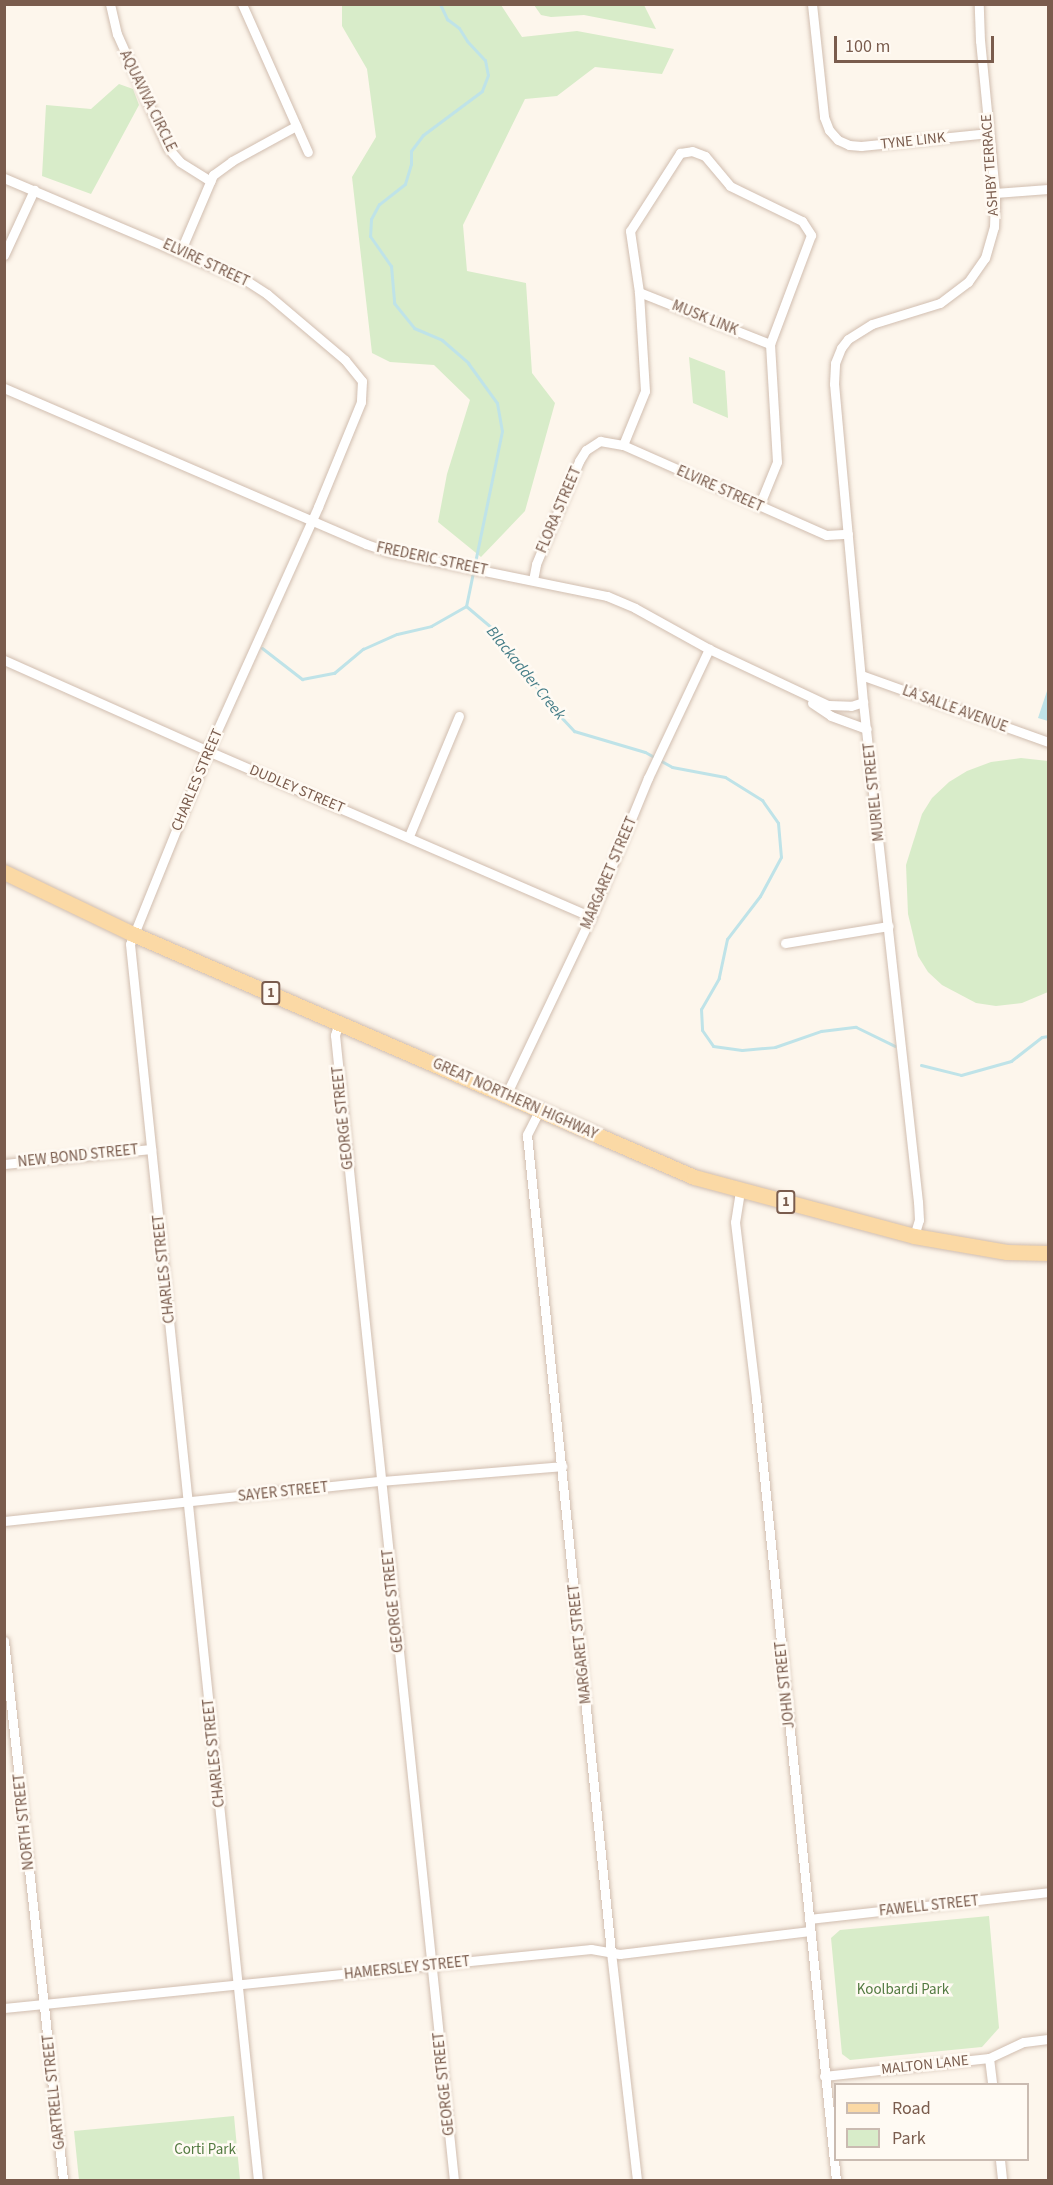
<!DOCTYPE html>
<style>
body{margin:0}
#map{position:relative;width:1053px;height:2185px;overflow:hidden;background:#fdf6ec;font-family:"Source Sans 3",sans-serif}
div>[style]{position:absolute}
.green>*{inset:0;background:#d8ecc9}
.water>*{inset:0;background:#bfe3e8}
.stream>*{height:3px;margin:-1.5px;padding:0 1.5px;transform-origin:1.5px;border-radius:1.5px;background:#bfe3e8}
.roads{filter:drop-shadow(0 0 2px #d1beb0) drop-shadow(0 0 2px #d1beb0)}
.minor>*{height:9px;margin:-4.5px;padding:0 4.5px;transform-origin:4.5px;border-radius:4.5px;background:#fff}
.primary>*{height:15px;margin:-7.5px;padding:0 7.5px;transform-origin:7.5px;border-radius:7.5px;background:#fbd9a5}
span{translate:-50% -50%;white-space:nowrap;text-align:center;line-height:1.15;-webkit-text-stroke:5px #fffaf3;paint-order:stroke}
.shield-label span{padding:2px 4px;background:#fffaf3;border:2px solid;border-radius:4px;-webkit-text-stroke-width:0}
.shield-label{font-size:14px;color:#7a5c4d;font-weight:700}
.street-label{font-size:15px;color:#7a5c4d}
.park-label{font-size:15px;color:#537a41}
.water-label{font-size:16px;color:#437c86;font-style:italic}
.frame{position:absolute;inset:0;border:6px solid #7a5c4d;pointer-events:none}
.legend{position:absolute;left:834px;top:2083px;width:195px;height:78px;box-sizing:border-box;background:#fffaf3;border:2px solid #cabbb1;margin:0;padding:8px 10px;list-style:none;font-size:18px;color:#7a5c4d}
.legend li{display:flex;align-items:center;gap:12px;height:30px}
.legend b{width:30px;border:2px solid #cabbb1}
.scale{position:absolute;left:834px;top:36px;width:160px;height:27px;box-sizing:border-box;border:3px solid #7a5c4d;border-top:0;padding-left:8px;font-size:18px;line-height:21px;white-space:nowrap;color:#7a5c4d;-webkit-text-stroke:4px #fffaf3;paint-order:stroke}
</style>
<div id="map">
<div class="green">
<div style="clip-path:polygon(342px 5px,501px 5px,522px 37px,577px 31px,674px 49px,662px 74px,595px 67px,557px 96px,525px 99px,463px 225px,467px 271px,526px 283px,532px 373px,555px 403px,525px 511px,481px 557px,438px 522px,447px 474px,470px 400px,434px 365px,390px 362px,372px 353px,352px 177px,376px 137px,367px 69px,342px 26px)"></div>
<div style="clip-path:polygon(534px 5px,644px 5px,656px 29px,584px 15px,551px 17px,541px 15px)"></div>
<div style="clip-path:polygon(119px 84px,133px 89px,139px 105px,91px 194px,42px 176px,46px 105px,91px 109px)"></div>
<div style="clip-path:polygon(689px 357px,725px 371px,728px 418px,693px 403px)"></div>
<div style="clip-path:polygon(1021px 758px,1048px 761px,1048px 992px,1022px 1003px,996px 1006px,976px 1003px,942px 985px,928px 972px,918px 956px,908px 914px,906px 865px,922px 814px,932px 798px,949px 782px,967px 771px,991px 762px)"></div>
<div style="clip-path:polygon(989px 1916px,999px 2028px,982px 2047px,850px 2060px,842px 2054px,831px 1938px,840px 1930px)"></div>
<div style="clip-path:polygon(234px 2116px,240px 2180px,79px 2180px,74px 2131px)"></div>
</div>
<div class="water">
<div style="clip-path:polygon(1048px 688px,1048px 721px,1038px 718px)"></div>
</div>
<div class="stream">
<div style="left:440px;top:4px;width:17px;rotate:65deg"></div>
<div style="left:447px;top:19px;width:15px;rotate:37deg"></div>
<div style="left:459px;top:28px;width:15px;rotate:58deg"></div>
<div style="left:467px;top:41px;width:26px;rotate:47deg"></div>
<div style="left:485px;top:60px;width:15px;rotate:79deg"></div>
<div style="left:488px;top:75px;width:17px;rotate:111deg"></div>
<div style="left:482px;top:91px;width:74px;rotate:143.3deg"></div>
<div style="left:423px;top:135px;width:20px;rotate:127deg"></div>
<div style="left:411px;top:151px;width:13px;rotate:90deg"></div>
<div style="left:411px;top:164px;width:21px;rotate:107deg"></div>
<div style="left:405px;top:184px;width:33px;rotate:142deg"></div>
<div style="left:379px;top:204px;width:17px;rotate:118deg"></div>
<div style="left:371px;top:219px;width:17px;rotate:93deg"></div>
<div style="left:370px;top:236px;width:37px;rotate:55deg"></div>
<div style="left:391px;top:266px;width:37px;rotate:85deg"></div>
<div style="left:394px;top:303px;width:32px;rotate:51deg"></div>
<div style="left:414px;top:328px;width:30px;rotate:23deg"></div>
<div style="left:442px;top:340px;width:35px;rotate:41deg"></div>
<div style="left:468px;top:363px;width:49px;rotate:54.1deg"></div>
<div style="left:497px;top:403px;width:28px;rotate:80deg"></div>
<div style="left:502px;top:431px;width:179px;rotate:101.6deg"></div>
<div style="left:466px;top:606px;width:42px;rotate:40.2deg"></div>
<div style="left:498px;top:633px;width:85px;rotate:54.6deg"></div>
<div style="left:547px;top:702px;width:40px;rotate:47deg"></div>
<div style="left:574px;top:731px;width:74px;rotate:16.5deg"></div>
<div style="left:645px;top:752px;width:31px;rotate:29deg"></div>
<div style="left:672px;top:767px;width:54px;rotate:10.7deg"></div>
<div style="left:725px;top:777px;width:44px;rotate:31.9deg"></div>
<div style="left:762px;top:800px;width:28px;rotate:55deg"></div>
<div style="left:778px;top:823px;width:34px;rotate:85deg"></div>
<div style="left:781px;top:857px;width:44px;rotate:118.3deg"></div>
<div style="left:760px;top:896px;width:54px;rotate:127.5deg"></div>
<div style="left:727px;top:939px;width:40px;rotate:102deg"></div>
<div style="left:719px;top:978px;width:36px;rotate:120deg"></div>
<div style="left:701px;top:1009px;width:21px;rotate:87deg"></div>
<div style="left:702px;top:1030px;width:19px;rotate:55deg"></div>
<div style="left:713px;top:1046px;width:29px;rotate:8deg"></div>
<div style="left:742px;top:1050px;width:33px;rotate:-5deg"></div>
<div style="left:775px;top:1047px;width:49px;rotate:-19.2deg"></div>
<div style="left:821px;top:1031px;width:35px;rotate:-7deg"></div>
<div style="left:856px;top:1027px;width:43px;rotate:26deg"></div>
<div style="left:262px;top:648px;width:51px;rotate:37.8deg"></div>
<div style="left:302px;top:679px;width:33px;rotate:-11deg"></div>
<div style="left:334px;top:673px;width:38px;rotate:-40deg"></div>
<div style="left:363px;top:649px;width:37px;rotate:-24deg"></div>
<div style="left:397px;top:634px;width:35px;rotate:-13deg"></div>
<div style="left:431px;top:626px;width:40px;rotate:-29.7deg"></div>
<div style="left:921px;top:1065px;width:41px;rotate:14deg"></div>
<div style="left:961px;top:1075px;width:52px;rotate:-15.6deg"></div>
<div style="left:1011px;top:1061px;width:39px;rotate:-38deg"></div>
<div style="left:1042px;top:1037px;width:6px;rotate:-9deg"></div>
</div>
<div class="roads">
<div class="minor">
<div style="left:110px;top:4px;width:31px;rotate:77deg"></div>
<div style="left:117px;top:34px;width:125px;rotate:65.9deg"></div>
<div style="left:168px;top:148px;width:18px;rotate:49deg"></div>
<div style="left:180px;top:162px;width:36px;rotate:32deg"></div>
<div style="left:242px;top:4px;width:162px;rotate:66deg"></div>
<div style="left:812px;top:4px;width:114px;rotate:83.9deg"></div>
<div style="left:824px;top:117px;width:14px;rotate:69deg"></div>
<div style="left:829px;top:130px;width:13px;rotate:48deg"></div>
<div style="left:838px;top:140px;width:12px;rotate:24deg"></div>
<div style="left:849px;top:145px;width:12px;rotate:5deg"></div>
<div style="left:861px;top:146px;width:129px;rotate:-5.8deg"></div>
<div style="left:4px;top:178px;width:264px;rotate:23deg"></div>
<div style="left:247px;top:281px;width:24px;rotate:33deg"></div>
<div style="left:267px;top:294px;width:102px;rotate:40.2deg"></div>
<div style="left:345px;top:360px;width:27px;rotate:51deg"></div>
<div style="left:362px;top:381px;width:21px;rotate:93deg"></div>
<div style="left:361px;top:402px;width:113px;rotate:112.3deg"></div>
<div style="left:318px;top:507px;width:268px;rotate:114.3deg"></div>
<div style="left:208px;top:751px;width:208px;rotate:112deg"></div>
<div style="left:130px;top:944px;width:1243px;rotate:84.09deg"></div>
<div style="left:995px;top:193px;width:53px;rotate:-4.3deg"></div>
<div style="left:181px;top:250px;width:82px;rotate:-66.9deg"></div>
<div style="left:213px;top:175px;width:24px;rotate:-36deg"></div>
<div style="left:232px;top:161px;width:73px;rotate:-28.7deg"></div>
<div style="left:4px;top:255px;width:72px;rotate:-65.2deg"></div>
<div style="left:639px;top:292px;width:141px;rotate:21.7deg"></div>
<div style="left:4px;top:388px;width:394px;rotate:23.3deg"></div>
<div style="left:366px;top:544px;width:21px;rotate:19deg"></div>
<div style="left:386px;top:551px;width:226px;rotate:11.5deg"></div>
<div style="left:607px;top:596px;width:30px;rotate:23deg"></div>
<div style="left:635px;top:608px;width:85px;rotate:29deg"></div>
<div style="left:709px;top:649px;width:132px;rotate:25.2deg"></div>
<div style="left:828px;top:705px;width:23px;rotate:2deg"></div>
<div style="left:851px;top:706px;width:13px;rotate:-18deg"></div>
<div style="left:623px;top:445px;width:58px;rotate:-67.8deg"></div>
<div style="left:645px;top:391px;width:99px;rotate:-93.5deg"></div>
<div style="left:639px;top:292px;width:62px;rotate:-98.4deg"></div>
<div style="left:630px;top:231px;width:93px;rotate:-57.3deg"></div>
<div style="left:680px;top:153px;width:12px;rotate:-9deg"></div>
<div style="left:692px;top:151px;width:14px;rotate:21deg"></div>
<div style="left:705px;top:156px;width:39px;rotate:50deg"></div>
<div style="left:730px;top:186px;width:80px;rotate:25.9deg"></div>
<div style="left:802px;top:221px;width:17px;rotate:57deg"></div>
<div style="left:811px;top:235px;width:116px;rotate:110.6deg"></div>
<div style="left:770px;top:344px;width:118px;rotate:86.6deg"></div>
<div style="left:777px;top:462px;width:48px;rotate:112.2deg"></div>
<div style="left:533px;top:580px;width:16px;rotate:-79deg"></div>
<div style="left:536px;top:564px;width:112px;rotate:-67.3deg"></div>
<div style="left:579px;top:461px;width:13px;rotate:-58deg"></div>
<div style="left:586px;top:450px;width:17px;rotate:-33deg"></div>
<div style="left:600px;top:441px;width:23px;rotate:10deg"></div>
<div style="left:623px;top:445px;width:222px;rotate:23.9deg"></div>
<div style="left:826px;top:535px;width:22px;rotate:-3deg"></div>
<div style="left:4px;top:660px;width:223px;rotate:24deg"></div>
<div style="left:208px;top:751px;width:417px;rotate:23.4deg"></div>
<div style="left:861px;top:675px;width:199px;rotate:19.7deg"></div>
<div style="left:812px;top:703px;width:23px;rotate:34deg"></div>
<div style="left:831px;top:716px;width:38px;rotate:20deg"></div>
<div style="left:409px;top:836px;width:130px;rotate:-67.4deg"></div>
<div style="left:785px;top:943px;width:105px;rotate:-9.3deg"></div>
<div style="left:339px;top:1022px;width:14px;rotate:107deg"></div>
<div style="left:335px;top:1035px;width:1151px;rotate:84.07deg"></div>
<div style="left:506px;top:1095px;width:197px;rotate:-64.5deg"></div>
<div style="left:591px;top:917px;width:150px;rotate:-67.7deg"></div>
<div style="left:648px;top:778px;width:143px;rotate:-64.7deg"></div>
<div style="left:540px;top:1109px;width:29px;rotate:117deg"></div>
<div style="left:527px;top:1135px;width:821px;rotate:84.13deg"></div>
<div style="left:611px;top:1952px;width:229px;rotate:83.5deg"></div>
<div style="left:4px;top:1164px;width:148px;rotate:-5.8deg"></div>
<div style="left:740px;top:1191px;width:31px;rotate:99deg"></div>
<div style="left:735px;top:1222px;width:177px;rotate:83.2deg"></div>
<div style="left:756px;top:1398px;width:786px;rotate:84.16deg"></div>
<div style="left:914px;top:1236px;width:17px;rotate:-73deg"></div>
<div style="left:919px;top:1220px;width:18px;rotate:-93deg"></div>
<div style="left:918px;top:1202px;width:503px;rotate:-96.28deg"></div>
<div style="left:863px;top:702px;width:319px;rotate:-95.2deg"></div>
<div style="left:834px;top:384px;width:21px;rotate:-87deg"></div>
<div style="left:835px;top:363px;width:16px;rotate:-68deg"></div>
<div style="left:841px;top:348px;width:11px;rotate:-52deg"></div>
<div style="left:848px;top:339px;width:28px;rotate:-32deg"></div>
<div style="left:872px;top:324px;width:71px;rotate:-17.2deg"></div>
<div style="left:940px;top:303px;width:35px;rotate:-37deg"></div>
<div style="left:968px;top:282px;width:29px;rotate:-55deg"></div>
<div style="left:985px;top:258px;width:32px;rotate:-74deg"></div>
<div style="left:994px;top:227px;width:34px;rotate:-88deg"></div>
<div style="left:995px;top:193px;width:153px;rotate:-95.6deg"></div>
<div style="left:980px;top:41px;width:37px;rotate:-92deg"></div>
<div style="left:4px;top:1521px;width:379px;rotate:-6.1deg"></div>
<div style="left:381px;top:1481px;width:182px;rotate:-4.7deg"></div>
<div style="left:4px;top:1641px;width:542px;rotate:83.75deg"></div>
<div style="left:809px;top:1919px;width:241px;rotate:-6.4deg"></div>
<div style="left:4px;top:2008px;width:590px;rotate:-5.74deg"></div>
<div style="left:591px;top:1949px;width:29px;rotate:10deg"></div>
<div style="left:620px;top:1954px;width:191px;rotate:-6.9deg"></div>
<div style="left:989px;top:2058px;width:26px;rotate:83deg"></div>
<div style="left:824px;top:2076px;width:166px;rotate:-6.2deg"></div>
<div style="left:989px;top:2058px;width:38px;rotate:-25deg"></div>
<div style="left:1024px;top:2042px;width:24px;rotate:-7deg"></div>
<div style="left:1000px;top:2160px;width:20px;rotate:84deg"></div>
</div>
<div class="primary">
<div style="left:4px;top:872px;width:143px;rotate:25.7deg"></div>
<div style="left:133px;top:934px;width:611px;rotate:23.42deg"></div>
<div style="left:694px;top:1177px;width:228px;rotate:15deg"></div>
<div style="left:914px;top:1236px;width:94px;rotate:9.8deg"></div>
<div style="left:1007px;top:1252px;width:41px;rotate:1.4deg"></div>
</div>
</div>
<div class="shield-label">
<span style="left:271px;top:993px">1</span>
<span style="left:786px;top:1202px">1</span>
</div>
<div class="street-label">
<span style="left:148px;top:101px;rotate:64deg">AQUAVIVA CIRCLE</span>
<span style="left:913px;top:141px;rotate:-6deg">TYNE LINK</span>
<span style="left:990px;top:165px;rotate:-94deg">ASHBY TERRACE</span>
<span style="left:206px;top:263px;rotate:25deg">ELVIRE STREET</span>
<span style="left:705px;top:318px;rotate:22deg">MUSK LINK</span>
<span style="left:720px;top:489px;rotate:24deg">ELVIRE STREET</span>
<span style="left:559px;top:510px;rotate:-67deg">FLORA STREET</span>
<span style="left:432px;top:559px;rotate:12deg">FREDERIC STREET</span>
<span style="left:955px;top:709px;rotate:20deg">LA SALLE AVENUE</span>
<span style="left:197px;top:780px;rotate:-67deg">CHARLES STREET</span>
<span style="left:297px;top:789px;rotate:23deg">DUDLEY STREET</span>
<span style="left:874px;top:792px;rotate:-96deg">MURIEL STREET</span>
<span style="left:609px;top:873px;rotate:-67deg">MARGARET STREET</span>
<span style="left:515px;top:1099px;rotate:24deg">GREAT NORTHERN HIGHWAY</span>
<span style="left:343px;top:1118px;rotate:-96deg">GEORGE STREET</span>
<span style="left:78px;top:1156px;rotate:-6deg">NEW BOND STREET</span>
<span style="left:164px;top:1269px;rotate:-96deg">CHARLES STREET</span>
<span style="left:283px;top:1492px;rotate:-6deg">SAYER STREET</span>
<span style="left:393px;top:1601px;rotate:-96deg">GEORGE STREET</span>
<span style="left:580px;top:1644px;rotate:-96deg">MARGARET STREET</span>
<span style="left:785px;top:1685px;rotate:-96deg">JOHN STREET</span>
<span style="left:214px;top:1753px;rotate:-96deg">CHARLES STREET</span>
<span style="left:24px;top:1822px;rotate:-96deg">NORTH STREET</span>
<span style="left:929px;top:1906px;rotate:-6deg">FAWELL STREET</span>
<span style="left:407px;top:1968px;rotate:-6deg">HAMERSLEY STREET</span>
<span style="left:925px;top:2065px;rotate:-6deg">MALTON LANE</span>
<span style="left:444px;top:2084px;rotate:-96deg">GEORGE STREET</span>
<span style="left:54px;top:2092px;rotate:-96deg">GARTRELL STREET</span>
</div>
<div class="park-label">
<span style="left:903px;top:1990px">Koolbardi Park</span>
<span style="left:205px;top:2150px">Corti Park</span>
</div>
<div class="water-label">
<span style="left:526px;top:673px;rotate:51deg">Blackadder Creek</span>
</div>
<div class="frame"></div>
<ul class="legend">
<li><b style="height:8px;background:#fbd9a5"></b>Road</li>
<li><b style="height:16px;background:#d8ecc9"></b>Park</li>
</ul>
<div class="scale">100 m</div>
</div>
